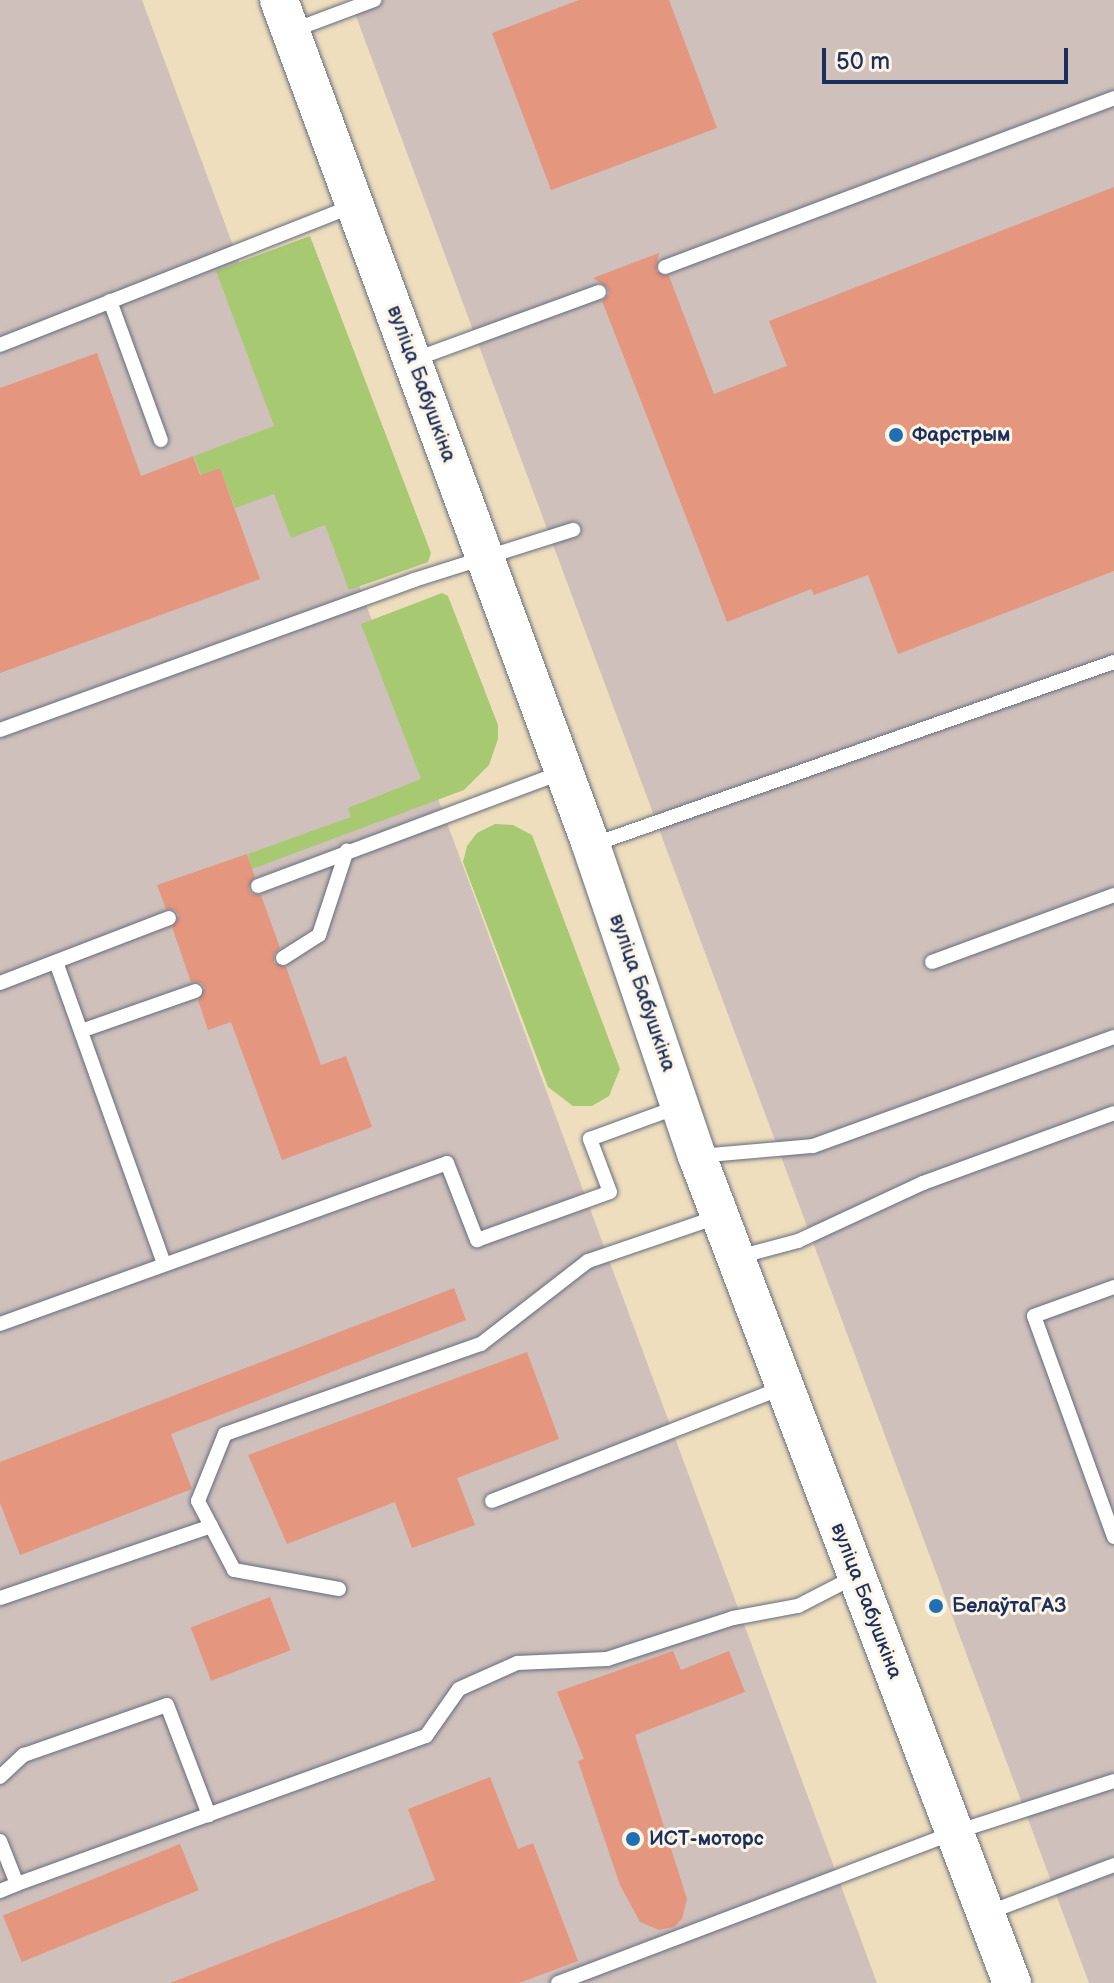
<!DOCTYPE html>
<meta charset="utf-8">
<style>
body{margin:0}
#map{position:relative;width:1114px;height:1983px;overflow:hidden;background:#eedebd;font-family:"Balsamiq Sans",sans-serif}
div>[style]{position:absolute}
.industrial>*{inset:0;background:#cfc0bb}
.green>*{inset:0;background:#a7c972}
.building>*{inset:0;background:#e5967f;transform-origin:0 0}
.roads{filter:drop-shadow(0 0 2px #656c7f) drop-shadow(0 0 2px #656c7f)}
.service>*{height:14px;margin:-7px;padding:0 7px;transform-origin:7px;border-radius:7px;background:#fff}
.tertiary>*{height:38px;margin:-19px;padding:0 19px;transform-origin:19px;border-radius:19px;background:#fff}
.dots>*{width:22px;height:22px;translate:-50% -50%;box-sizing:border-box;border:4px solid #fcf5e5;border-radius:50%}
span{translate:-50% -50%;white-space:nowrap;text-align:center;line-height:1.15;-webkit-text-stroke:6px #fcf5e5;paint-order:stroke}
.street-label{font-size:20px;color:#1b2f5e}
.poi-label{font-size:20px;color:#1b2f5e;font-weight:700}
.left{translate:0 -50%;text-align:left}
.scale{position:absolute;left:822px;top:48px;width:246px;height:36px;box-sizing:border-box;border:4px solid #1b2f5e;border-top:0;padding-left:10px;font-size:24px;line-height:28px;white-space:nowrap;color:#1b2f5e;-webkit-text-stroke:6px #fcf5e5;paint-order:stroke}
</style>
<div id="map">
<div class="industrial">
<div style="clip-path:polygon(0 0,142px 0,877px 1983px,0 1983px)"></div>
<div style="clip-path:polygon(350px 0,1114px 0,1114px 1983px,1089px 1983px)"></div>
</div>
<div class="green">
<div style="clip-path:polygon(310px 236px,431px 553px,428px 562px,349px 590px,325px 525px,291px 538px,274px 494px,235px 508px,220px 468px,201px 475px,194px 456px,274px 426px,216px 271px)"></div>
<div style="clip-path:polygon(442px 593px,448px 596px,498px 725px,498px 739px,489px 765px,464px 790px,252px 869px,248px 854px,351px 817px,348px 808px,421px 779px,361px 624px)"></div>
<div style="clip-path:polygon(495px 824px,513px 825px,532px 835px,620px 1069px,609px 1096px,592px 1106px,573px 1106px,548px 1087px,463px 862px,467px 846px,477px 833px)"></div>
</div>
<div class="building">
<div style="clip-path:polygon(579px 0,669px 0,717px 128px,551px 190px,492px 33px)"></div>
<div style="clip-path:polygon(1114px 187px,1114px 571px,898px 654px,868px 575px,814px 595px,811px 589px,727px 622px,602px 301px,609px 294px,608px 288px,593px 278px,659px 253px,656px 271px,669px 276px,714px 394px,787px 366px,769px 321px)"></div>
<div style="clip-path:polygon(97px 353px,141px 476px,193px 456px,200px 475px,220px 468px,260px 579px,0 673px,0 388px)"></div>
<div style="clip-path:polygon(247px 854px,255px 877px,248px 889px,252px 894px,261px 895px,280px 948px,274px 954px,274px 963px,286px 967px,321px 1065px,346px 1056px,372px 1127px,282px 1160px,231px 1022px,208px 1030px,198px 1000px,205px 988px,201px 983px,191px 982px,172px 927px,179px 915px,175px 910px,166px 909px,157px 885px)"></div>
<div style="clip-path:polygon(454px 1288px,466px 1320px,171px 1434px,192px 1489px,20px 1555px,0 1503px,0 1462px)"></div>
<div style="clip-path:polygon(527px 1352px,559px 1439px,457px 1478px,475px 1525px,412px 1548px,395px 1502px,287px 1544px,248px 1455px)"></div>
<div style="left:270px;top:1597px;width:57px;height:85px;rotate:69deg"></div>
<div style="clip-path:polygon(673px 1651px,681px 1670px,729px 1651px,745px 1692px,635px 1735px,687px 1899px,682px 1919px,674px 1927px,659px 1930px,640px 1922px,620px 1885px,578px 1761px,584px 1759px,557px 1692px)"></div>
<div style="clip-path:polygon(490px 1777px,518px 1849px,533px 1843px,578px 1961px,519px 1983px,170px 1983px,435px 1880px,408px 1809px)"></div>
<div style="left:180px;top:1844px;width:50px;height:191px;rotate:68deg"></div>
</div>
<div class="roads">
<div class="service">
<div style="left:291px;top:31px;width:89px;rotate:-20.5deg"></div>
<div style="left:665px;top:267px;width:480px;rotate:-20.6deg"></div>
<div style="left:110px;top:301px;width:148px;rotate:69.9deg"></div>
<div style="left:0;top:345px;width:379px;rotate:-21.5deg"></div>
<div style="left:413px;top:360px;width:198px;rotate:-20.1deg"></div>
<div style="left:0;top:730px;width:440px;rotate:-19.9deg"></div>
<div style="left:414px;top:580px;width:167px;rotate:-17.5deg"></div>
<div style="left:592px;top:845px;width:553px;rotate:-19.32deg"></div>
<div style="left:258px;top:886px;width:323px;rotate:-20.5deg"></div>
<div style="left:283px;top:958px;width:43px;rotate:-32.6deg"></div>
<div style="left:319px;top:935px;width:89px;rotate:-71.8deg"></div>
<div style="left:56px;top:962px;width:320px;rotate:70.3deg"></div>
<div style="left:932px;top:962px;width:194px;rotate:-20.2deg"></div>
<div style="left:0;top:983px;width:181px;rotate:-21deg"></div>
<div style="left:81px;top:1031px;width:121px;rotate:-19.3deg"></div>
<div style="left:698px;top:1156px;width:115px;rotate:-5deg"></div>
<div style="left:813px;top:1146px;width:320px;rotate:-19.9deg"></div>
<div style="left:738px;top:1257px;width:62px;rotate:-14.9deg"></div>
<div style="left:798px;top:1241px;width:138px;rotate:-24.9deg"></div>
<div style="left:923px;top:1183px;width:203px;rotate:-20.1deg"></div>
<div style="left:1114px;top:1287px;width:85px;rotate:160.1deg"></div>
<div style="left:1034px;top:1316px;width:235px;rotate:70.1deg"></div>
<div style="left:0;top:1324px;width:475px;rotate:-19.8deg"></div>
<div style="left:447px;top:1163px;width:83px;rotate:68.7deg"></div>
<div style="left:477px;top:1240px;width:141px;rotate:-19.8deg"></div>
<div style="left:610px;top:1192px;width:57px;rotate:-110.7deg"></div>
<div style="left:590px;top:1139px;width:96px;rotate:-20.1deg"></div>
<div style="left:492px;top:1501px;width:313px;rotate:-21.3deg"></div>
<div style="left:339px;top:1589px;width:107px;rotate:-169.7deg"></div>
<div style="left:234px;top:1570px;width:78px;rotate:-117.6deg"></div>
<div style="left:198px;top:1501px;width:72px;rotate:-68.1deg"></div>
<div style="left:225px;top:1434px;width:271px;rotate:-19.4deg"></div>
<div style="left:481px;top:1344px;width:135px;rotate:-37.8deg"></div>
<div style="left:588px;top:1261px;width:139px;rotate:-18.8deg"></div>
<div style="left:0;top:1598px;width:223px;rotate:-18.8deg"></div>
<div style="left:0;top:1777px;width:33px;rotate:-43deg"></div>
<div style="left:24px;top:1755px;width:151px;rotate:-19.3deg"></div>
<div style="left:167px;top:1705px;width:118px;rotate:69.1deg"></div>
<div style="left:0;top:1841px;width:46px;rotate:68.4deg"></div>
<div style="left:17px;top:1884px;width:435px;rotate:-19.9deg"></div>
<div style="left:426px;top:1736px;width:57px;rotate:-54.9deg"></div>
<div style="left:459px;top:1689px;width:64px;rotate:-24.1deg"></div>
<div style="left:517px;top:1663px;width:90px;rotate:-2.5deg"></div>
<div style="left:607px;top:1659px;width:133px;rotate:-18deg"></div>
<div style="left:733px;top:1618px;width:66px;rotate:-10.5deg"></div>
<div style="left:798px;top:1606px;width:65px;rotate:-27.3deg"></div>
<div style="left:0;top:1891px;width:18px;rotate:-22deg"></div>
<div style="left:987px;top:1913px;width:136px;rotate:-20.7deg"></div>
<div style="left:558px;top:1983px;width:426px;rotate:-20.8deg"></div>
<div style="left:956px;top:1832px;width:166px;rotate:-17.9deg"></div>
</div>
<div class="tertiary">
<div style="left:279px;top:0;width:901px;rotate:69.73deg"></div>
<div style="left:591px;top:845px;width:329px;rotate:71.2deg"></div>
<div style="left:697px;top:1156px;width:885px;rotate:69.15deg"></div>
</div>
</div>
<div class="dots">
<div style="left:896px;top:435px;background:#1f6fb2"></div>
<div style="left:936px;top:1606px;background:#1f6fb2"></div>
<div style="left:633px;top:1839px;background:#1f6fb2"></div>
</div>
<div class="street-label">
<span style="left:421px;top:384px;rotate:70deg">вуліца Бабушкіна</span>
<span style="left:642px;top:993px;rotate:71deg">вуліца Бабушкіна</span>
<span style="left:866px;top:1601px;rotate:69deg">вуліца Бабушкіна</span>
</div>
<div class="poi-label">
<span class="left" style="left:912px;top:435px">Фарстрым</span>
<span class="left" style="left:952px;top:1606px">БелаўтаГАЗ</span>
<span class="left" style="left:649px;top:1839px">ИСТ-моторс</span>
</div>
<div class="scale">50 m</div>
</div>
